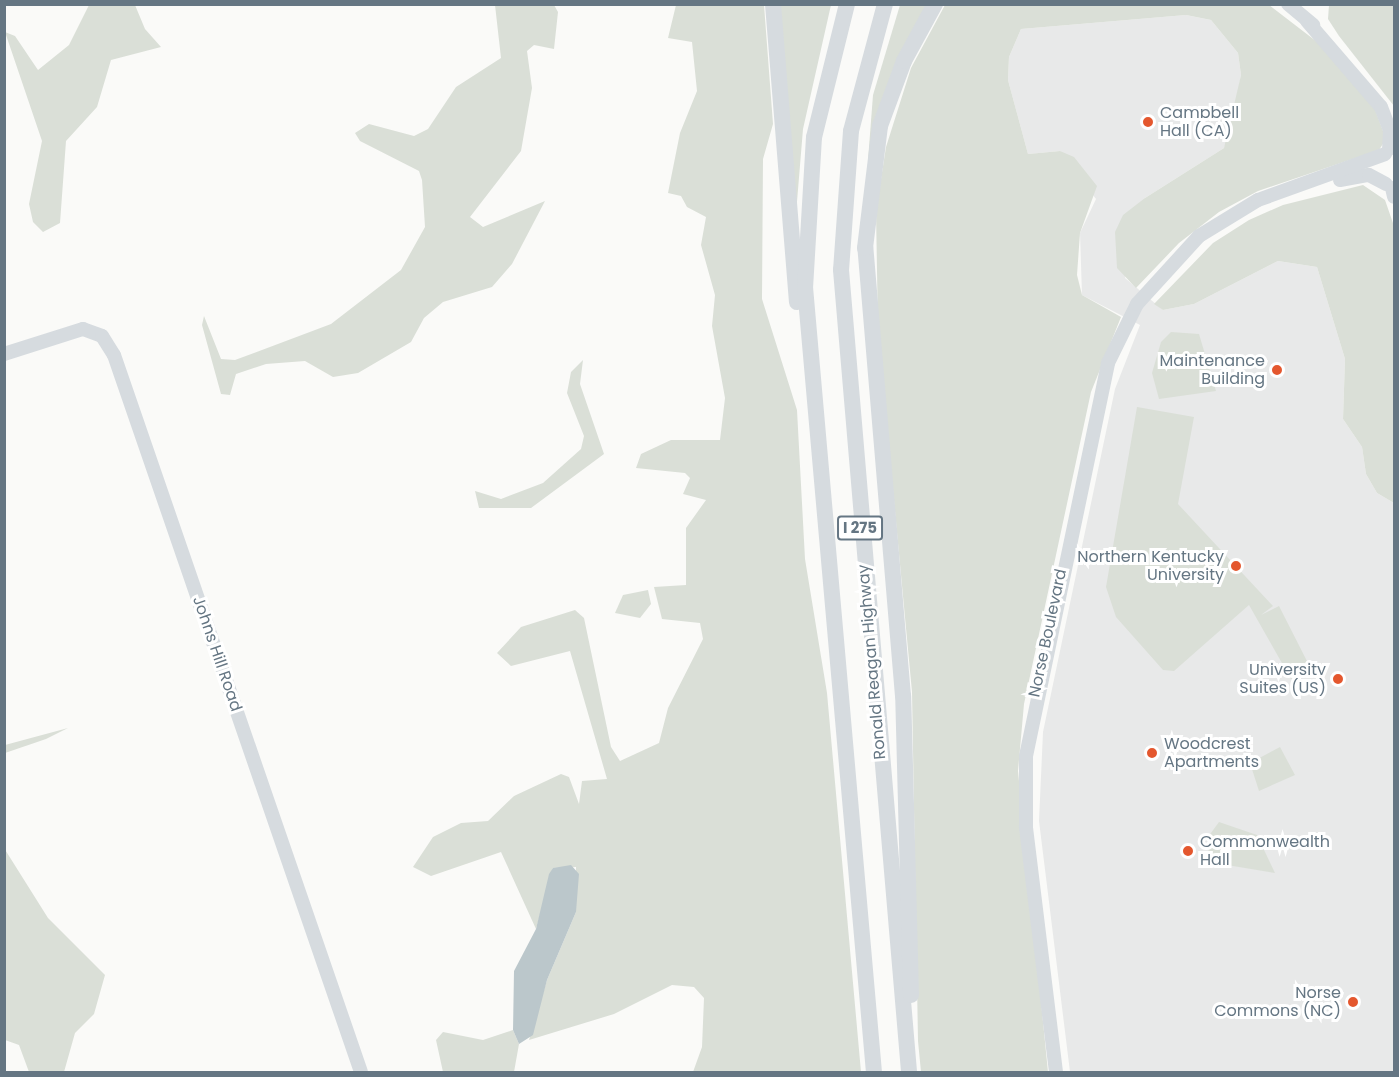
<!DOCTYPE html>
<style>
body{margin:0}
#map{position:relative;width:1399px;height:1077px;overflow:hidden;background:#fafaf8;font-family:Poppins,sans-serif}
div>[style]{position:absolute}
.built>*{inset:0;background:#e8e9e9}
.green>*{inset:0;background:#dadfd7}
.water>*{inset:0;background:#bbc7cb}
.secondary>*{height:14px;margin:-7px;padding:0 7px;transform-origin:7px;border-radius:7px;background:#d6dbdf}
.highway>*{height:16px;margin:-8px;padding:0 8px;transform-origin:8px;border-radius:8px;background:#d6dbdf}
.dots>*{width:16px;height:16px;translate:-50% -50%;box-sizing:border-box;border:3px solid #fff;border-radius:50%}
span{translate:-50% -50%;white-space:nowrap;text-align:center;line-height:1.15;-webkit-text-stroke:6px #fff;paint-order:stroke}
.shield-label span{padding:2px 4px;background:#fff;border:2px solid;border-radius:4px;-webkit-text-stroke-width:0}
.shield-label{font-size:15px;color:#657683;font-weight:700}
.poi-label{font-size:16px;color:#657683}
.left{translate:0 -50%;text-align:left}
.right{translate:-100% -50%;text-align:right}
.street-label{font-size:16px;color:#657683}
.frame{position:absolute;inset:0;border:6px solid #657683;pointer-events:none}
</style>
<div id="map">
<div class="built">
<div style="clip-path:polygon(1186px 15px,1211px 20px,1238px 53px,1241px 75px,1231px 132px,1224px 148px,1145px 198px,1125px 278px,1163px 310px,1194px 304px,1278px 261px,1317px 267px,1345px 359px,1343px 419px,1362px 447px,1366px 474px,1377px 493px,1394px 503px,1394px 1072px,1070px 1072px,1039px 821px,1043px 732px,1115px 389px,1140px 325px,1082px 295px,1080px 233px,1096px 199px,1060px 151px,1028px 154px,1008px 80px,1009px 57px,1021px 29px)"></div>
</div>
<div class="green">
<div style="clip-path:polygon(89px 5px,135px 5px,145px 29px,161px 47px,111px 60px,97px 107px,66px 141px,60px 223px,43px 232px,33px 222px,29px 204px,42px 141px,5px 32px,15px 36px,38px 70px,69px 45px)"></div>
<div style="clip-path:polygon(495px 5px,554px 5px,558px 12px,554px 49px,534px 45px,527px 51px,532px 88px,521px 151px,470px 217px,483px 227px,545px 201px,512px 264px,492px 287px,443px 302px,424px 318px,411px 342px,358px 373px,333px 377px,305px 361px,266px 364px,236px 374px,230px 395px,221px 394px,202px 325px,204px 316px,221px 359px,235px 360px,331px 324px,401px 270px,425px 227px,422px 180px,419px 171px,360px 141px,355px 133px,369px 124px,414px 136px,428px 129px,456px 87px,501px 58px)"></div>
<div style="clip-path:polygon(676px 5px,764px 5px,773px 124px,763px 159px,762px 299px,797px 410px,805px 559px,827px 693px,861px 1072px,693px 1072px,702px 1047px,704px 998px,694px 987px,672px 985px,614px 1014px,529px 1040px,547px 980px,576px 912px,576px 867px,553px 868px,536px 929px,501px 852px,431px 876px,413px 867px,433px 837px,461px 823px,488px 821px,514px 796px,561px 774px,569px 777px,579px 804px,582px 781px,607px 779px,570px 651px,511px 666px,497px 653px,521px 627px,575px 610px,584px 618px,611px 747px,620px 761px,659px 743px,668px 708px,703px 639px,700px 623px,662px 619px,654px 587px,686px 585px,686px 528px,706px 500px,683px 494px,690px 478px,685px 473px,636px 468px,641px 454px,671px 440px,720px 440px,725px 398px,712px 326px,715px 295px,701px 245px,706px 217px,687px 207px,681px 196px,668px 193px,680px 133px,697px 91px,692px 42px,668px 38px)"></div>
<div style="clip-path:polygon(779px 5px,831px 5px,803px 129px,794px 238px)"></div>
<div style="clip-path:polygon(900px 5px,930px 5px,868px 160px,873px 95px)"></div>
<div style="clip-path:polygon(945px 5px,1269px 5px,1325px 48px,1373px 104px,1386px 139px,1379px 150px,1258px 191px,1219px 212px,1179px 243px,1136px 288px,1117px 268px,1115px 232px,1123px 215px,1145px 198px,1224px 148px,1241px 75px,1238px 53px,1211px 20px,1186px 15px,1021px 29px,1009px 57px,1008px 80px,1028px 154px,1060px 151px,1074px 157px,1097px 186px,1080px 233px,1077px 275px,1082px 295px,1121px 317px,1091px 392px,1024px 704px,1018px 771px,1048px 1072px,921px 1072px,918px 1041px,912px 692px,878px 330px,876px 211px,886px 147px,911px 68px)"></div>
<div style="clip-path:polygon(1329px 5px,1394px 5px,1394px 106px,1339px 36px,1328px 19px)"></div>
<div style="clip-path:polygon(1363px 185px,1385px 200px,1394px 226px,1394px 503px,1377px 493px,1366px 474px,1362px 447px,1343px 419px,1345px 359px,1317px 267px,1278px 261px,1194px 304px,1163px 310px,1154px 304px,1213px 243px,1249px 220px,1283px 205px)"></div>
<div style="clip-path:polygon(1171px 332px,1199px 334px,1216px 391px,1159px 399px,1152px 373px,1161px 342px)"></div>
<div style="clip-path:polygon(583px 360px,580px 384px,604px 454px,531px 508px,479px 508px,475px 491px,501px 499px,543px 483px,581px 449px,584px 436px,567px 393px,571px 372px)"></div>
<div style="clip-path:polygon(1137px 407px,1194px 417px,1178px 504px,1273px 606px,1261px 615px,1279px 606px,1311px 669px,1291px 679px,1249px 605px,1174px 671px,1163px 670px,1116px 617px,1106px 587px)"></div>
<div style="clip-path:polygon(648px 590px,651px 604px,640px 618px,615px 613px,623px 595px)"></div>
<div style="clip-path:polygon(68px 728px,46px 739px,5px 753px,5px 745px)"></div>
<div style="clip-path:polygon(1280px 747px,1295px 775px,1259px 791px,1250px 763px)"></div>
<div style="clip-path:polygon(1219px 822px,1257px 835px,1275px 873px,1209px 862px,1208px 837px)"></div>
<div style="clip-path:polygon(4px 848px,48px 918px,105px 975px,94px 1014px,75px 1033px,64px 1072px,29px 1072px,19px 1045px,5px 1040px)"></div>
<div style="clip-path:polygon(513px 1030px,519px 1044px,514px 1072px,443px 1072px,436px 1040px,443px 1032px,483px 1040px)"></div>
</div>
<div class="water">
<div style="clip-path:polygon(571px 865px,579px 874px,576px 912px,547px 980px,533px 1035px,519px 1044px,513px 1030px,514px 971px,536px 929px,549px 874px,553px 868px)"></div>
</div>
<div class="secondary">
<div style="left:1288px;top:4px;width:33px;rotate:40deg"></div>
<div style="left:1307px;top:21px;width:113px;rotate:49.3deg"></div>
<div style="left:1381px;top:107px;width:26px;rotate:69deg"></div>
<div style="left:1390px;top:131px;width:18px;rotate:93deg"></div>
<div style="left:1340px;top:180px;width:29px;rotate:-10deg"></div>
<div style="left:1369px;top:175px;width:19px;rotate:28deg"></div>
<div style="left:1392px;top:188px;width:9px;rotate:77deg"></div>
<div style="left:4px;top:354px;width:83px;rotate:-17.6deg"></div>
<div style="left:83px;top:329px;width:20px;rotate:20deg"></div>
<div style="left:102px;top:336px;width:22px;rotate:58deg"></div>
<div style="left:114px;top:355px;width:758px;rotate:70.99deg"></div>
<div style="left:1056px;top:1072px;width:247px;rotate:-97deg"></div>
<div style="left:1026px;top:827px;width:71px;rotate:-90deg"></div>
<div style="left:1026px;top:756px;width:401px;rotate:-78.2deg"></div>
<div style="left:1108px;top:363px;width:66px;rotate:-63.8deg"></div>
<div style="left:1137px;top:304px;width:92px;rotate:-47.6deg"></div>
<div style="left:1199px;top:236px;width:69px;rotate:-31.4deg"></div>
<div style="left:1258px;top:200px;width:135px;rotate:-19.9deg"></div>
</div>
<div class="highway">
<div style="left:773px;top:4px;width:299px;rotate:85.4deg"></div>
<div style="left:847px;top:4px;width:137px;rotate:103.9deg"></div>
<div style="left:814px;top:137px;width:150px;rotate:93.4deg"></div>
<div style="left:805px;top:287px;width:788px;rotate:84.98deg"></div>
<div style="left:885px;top:4px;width:131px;rotate:105deg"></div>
<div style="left:851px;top:131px;width:139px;rotate:94.1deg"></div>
<div style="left:841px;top:270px;width:805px;rotate:85.15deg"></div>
<div style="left:911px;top:995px;width:299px;rotate:-91.5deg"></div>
<div style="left:903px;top:696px;width:450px;rotate:-94.8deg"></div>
<div style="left:865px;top:248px;width:123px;rotate:-83deg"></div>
<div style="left:880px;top:126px;width:69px;rotate:-69.7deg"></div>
<div style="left:904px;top:61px;width:65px;rotate:-61.5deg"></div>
</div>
<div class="dots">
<div style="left:1148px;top:122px;background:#e4572e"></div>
<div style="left:1277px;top:370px;background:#e4572e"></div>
<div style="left:1236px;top:566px;background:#e4572e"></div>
<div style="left:1338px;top:679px;background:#e4572e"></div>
<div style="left:1152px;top:753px;background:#e4572e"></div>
<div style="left:1188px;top:851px;background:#e4572e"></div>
<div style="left:1353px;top:1002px;background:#e4572e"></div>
</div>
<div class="shield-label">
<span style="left:860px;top:528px">I 275</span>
</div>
<div class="poi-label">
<span class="left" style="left:1160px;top:122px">Campbell<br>Hall (CA)</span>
<span class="right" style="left:1265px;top:370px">Maintenance<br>Building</span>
<span class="right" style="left:1224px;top:566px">Northern Kentucky<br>University</span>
<span class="right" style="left:1326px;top:679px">University<br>Suites (US)</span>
<span class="left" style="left:1164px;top:753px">Woodcrest<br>Apartments</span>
<span class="left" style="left:1200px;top:851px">Commonwealth<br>Hall</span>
<span class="right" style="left:1341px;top:1002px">Norse<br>Commons (NC)</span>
</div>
<div class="street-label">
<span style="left:1048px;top:633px;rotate:-78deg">Norse Boulevard</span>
<span style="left:217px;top:654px;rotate:71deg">Johns Hill Road</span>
<span style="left:872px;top:662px;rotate:-95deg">Ronald Reagan Highway</span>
</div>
<div class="frame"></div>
</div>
